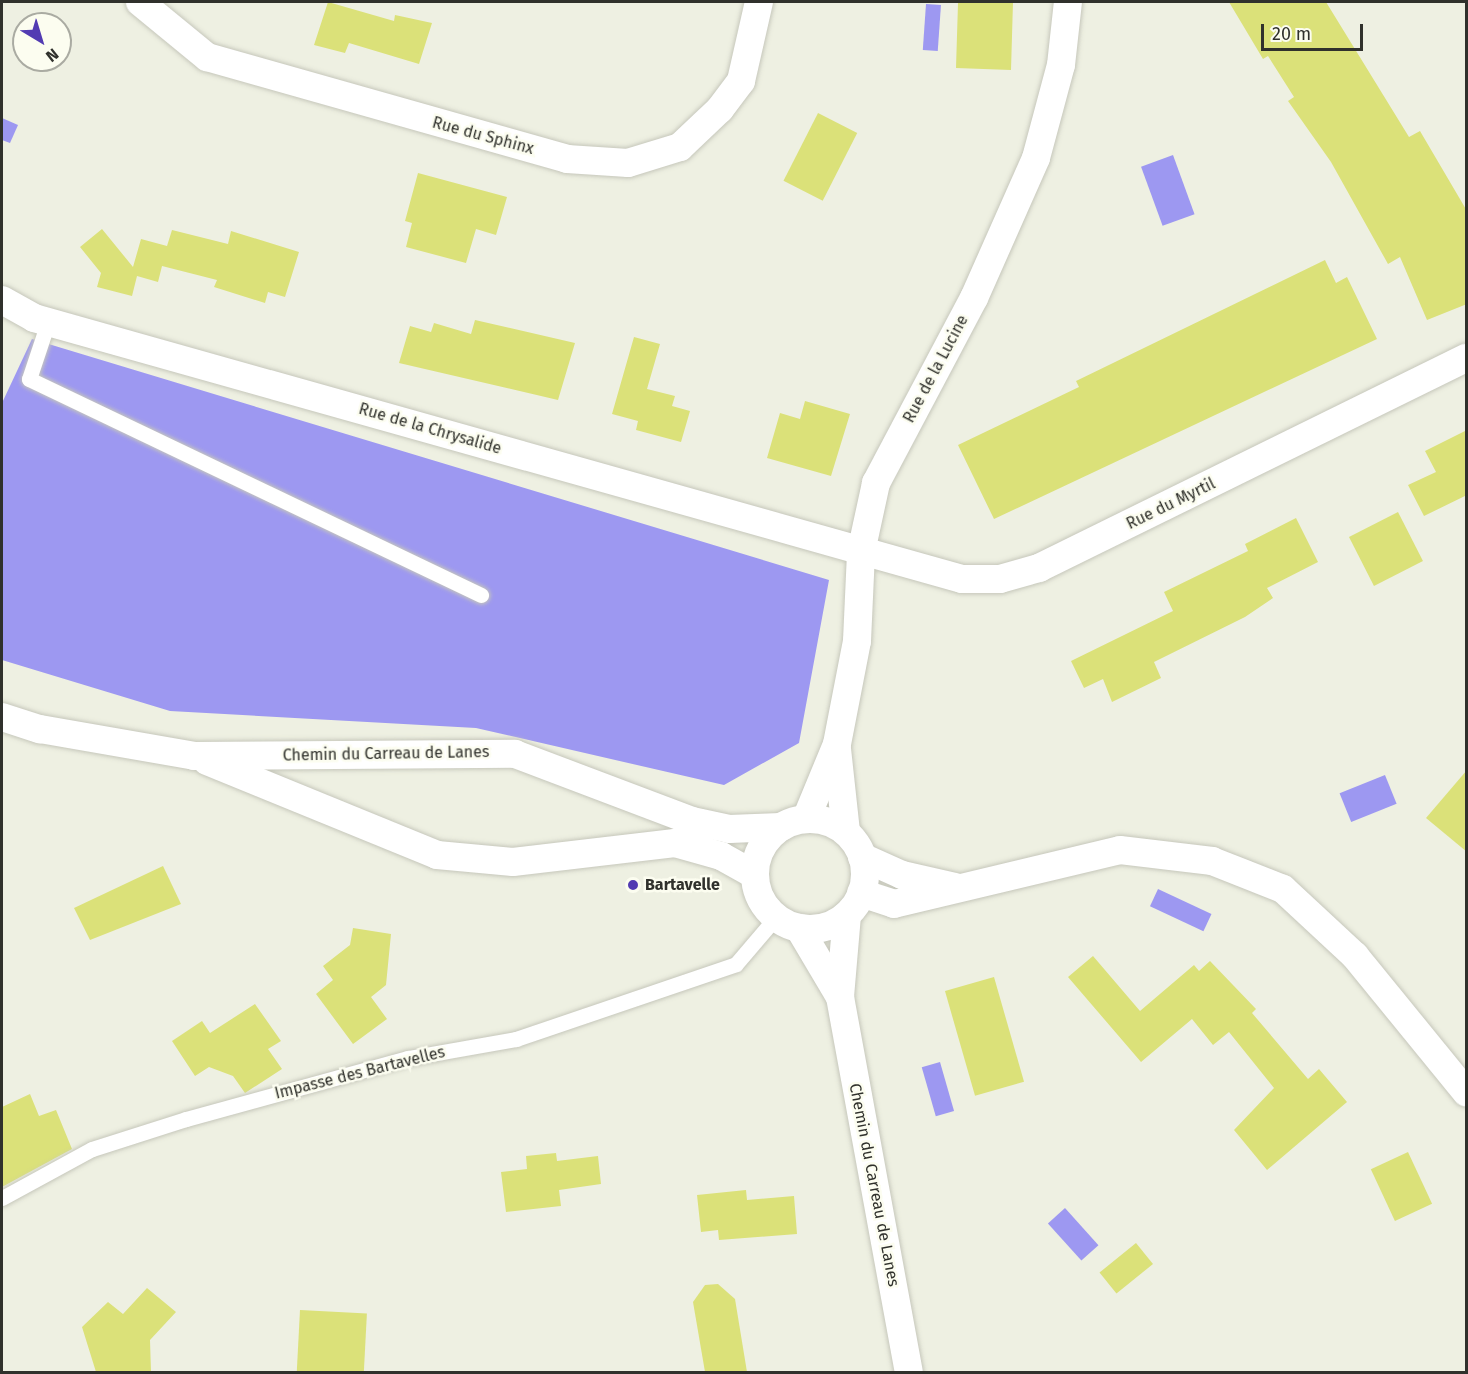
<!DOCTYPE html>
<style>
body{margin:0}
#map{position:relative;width:1468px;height:1374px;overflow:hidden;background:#eef0e2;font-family:"Fira Sans",sans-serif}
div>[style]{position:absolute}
.water>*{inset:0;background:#9d98f1;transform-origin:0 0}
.building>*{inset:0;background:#dbe179;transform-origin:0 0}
.roads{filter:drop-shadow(0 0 2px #c6c7bb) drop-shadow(0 0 2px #c6c7bb)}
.service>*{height:15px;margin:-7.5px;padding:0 7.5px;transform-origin:7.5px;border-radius:7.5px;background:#fff}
.minor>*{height:28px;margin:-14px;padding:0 14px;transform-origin:14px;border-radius:14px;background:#fff}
.minor>.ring{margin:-14px;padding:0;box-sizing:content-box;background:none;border:28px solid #fff;border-radius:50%}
.dots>*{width:16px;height:16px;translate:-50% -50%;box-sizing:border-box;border:3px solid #fcfdf0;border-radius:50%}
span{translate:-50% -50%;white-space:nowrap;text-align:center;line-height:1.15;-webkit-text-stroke:5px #fcfdf0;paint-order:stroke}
.street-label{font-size:16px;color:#30312c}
.poi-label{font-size:16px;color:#30312c;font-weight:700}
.left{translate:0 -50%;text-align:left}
.frame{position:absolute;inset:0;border:3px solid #30312c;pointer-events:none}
.north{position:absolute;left:12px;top:12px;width:60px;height:60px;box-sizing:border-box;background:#fcfdf0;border:2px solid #aaaba2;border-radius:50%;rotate:142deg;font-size:16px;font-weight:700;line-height:24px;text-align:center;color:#30312c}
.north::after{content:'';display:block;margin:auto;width:21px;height:27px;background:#523bb2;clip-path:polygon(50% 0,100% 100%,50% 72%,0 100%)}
.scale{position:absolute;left:1261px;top:24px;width:102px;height:27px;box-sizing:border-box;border:3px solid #30312c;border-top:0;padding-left:8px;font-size:18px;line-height:21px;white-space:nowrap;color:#30312c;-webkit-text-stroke:4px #fcfdf0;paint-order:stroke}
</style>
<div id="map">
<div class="water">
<div style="left:926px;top:4px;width:15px;height:46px;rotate:4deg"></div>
<div style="clip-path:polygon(2px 118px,18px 125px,10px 143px,2px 140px)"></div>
<div style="left:1173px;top:155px;width:63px;height:34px;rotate:70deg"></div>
<div style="clip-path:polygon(32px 339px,829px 580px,799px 743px,724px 785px,476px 728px,170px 711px,2px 660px,2px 403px)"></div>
<div style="left:1385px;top:775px;width:31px;height:49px;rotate:68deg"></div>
<div style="left:1158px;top:889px;width:59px;height:19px;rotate:25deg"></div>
<div style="left:940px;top:1062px;width:51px;height:19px;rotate:74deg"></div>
<div style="left:1065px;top:1208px;width:50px;height:23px;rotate:48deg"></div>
</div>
<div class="building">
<div style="clip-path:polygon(328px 2px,394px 21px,395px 15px,432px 23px,419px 64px,349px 43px,345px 53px,314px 45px)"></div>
<div style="clip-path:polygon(973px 2px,1013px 2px,1011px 70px,956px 68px,958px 3px)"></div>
<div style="clip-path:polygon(1229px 2px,1326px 2px,1409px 137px,1420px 131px,1467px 211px,1467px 304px,1427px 320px,1400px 257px,1388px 264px,1331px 162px,1288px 101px,1294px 97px,1268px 56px,1263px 59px)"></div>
<div style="left:818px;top:113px;width:44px;height:76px;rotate:27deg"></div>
<div style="clip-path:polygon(418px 173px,507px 197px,496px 235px,476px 229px,466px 263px,406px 247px,412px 223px,405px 221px)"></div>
<div style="clip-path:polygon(102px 229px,133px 267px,141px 239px,167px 246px,172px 230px,228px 244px,231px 231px,299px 252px,285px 297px,268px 292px,265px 303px,214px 287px,217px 280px,162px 266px,158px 282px,137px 276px,132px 296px,97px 287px,101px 273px,80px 247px)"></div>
<div style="clip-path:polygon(1325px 260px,1336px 283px,1347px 277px,1377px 339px,994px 519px,958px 445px,1079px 387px,1076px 381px)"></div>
<div style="clip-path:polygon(475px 320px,575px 343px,558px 400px,399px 363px,410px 326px,431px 332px,434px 323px,471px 334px)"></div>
<div style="clip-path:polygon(634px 337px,660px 344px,647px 389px,675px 396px,672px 406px,690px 411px,681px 442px,636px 430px,638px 421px,612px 414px)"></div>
<div style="clip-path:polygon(805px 401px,850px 414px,831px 476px,767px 458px,780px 413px,800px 419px)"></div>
<div style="clip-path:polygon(1467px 430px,1467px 495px,1424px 516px,1408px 485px,1436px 472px,1425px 451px)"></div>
<div style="left:1398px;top:512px;width:55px;height:55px;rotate:63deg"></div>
<div style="clip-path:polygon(1296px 518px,1318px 562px,1267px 588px,1273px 598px,1245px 617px,1154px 662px,1161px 678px,1112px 702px,1103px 679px,1084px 688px,1071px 661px,1173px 611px,1164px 592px,1248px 551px,1245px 544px)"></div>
<div style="clip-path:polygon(1467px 770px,1467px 852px,1426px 818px)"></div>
<div style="clip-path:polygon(163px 866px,181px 904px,90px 940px,74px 908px)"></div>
<div style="clip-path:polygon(353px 928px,391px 934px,386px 985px,371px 997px,387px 1019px,353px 1044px,316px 994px,333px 980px,323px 966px,350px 945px)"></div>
<div style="clip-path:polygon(1093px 956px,1140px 1011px,1194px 965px,1199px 971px,1210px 961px,1256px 1009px,1252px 1013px,1308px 1079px,1319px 1069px,1347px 1102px,1267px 1170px,1234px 1130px,1274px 1088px,1229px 1032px,1213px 1045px,1192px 1019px,1141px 1062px,1068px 977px)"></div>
<div style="left:994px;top:977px;width:109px;height:51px;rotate:74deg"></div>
<div style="clip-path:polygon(255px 1004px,281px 1041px,268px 1049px,282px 1069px,245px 1093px,233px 1076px,209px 1067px,195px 1076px,172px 1041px,202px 1021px,210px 1033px)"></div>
<div style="clip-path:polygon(30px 1094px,39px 1116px,56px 1110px,72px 1149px,2px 1187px,2px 1107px)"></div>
<div style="left:1408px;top:1152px;width:57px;height:41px;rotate:65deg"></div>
<div style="clip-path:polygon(556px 1153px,557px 1161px,598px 1156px,601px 1184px,559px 1190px,561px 1206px,506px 1212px,501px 1172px,527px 1169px,526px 1156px)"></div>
<div style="clip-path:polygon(746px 1190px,747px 1200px,794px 1196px,797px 1234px,719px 1240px,718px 1230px,701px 1232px,697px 1195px)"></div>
<div style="left:1136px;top:1243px;width:27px;height:47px;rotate:51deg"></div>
<div style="clip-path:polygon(718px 1284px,735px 1299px,747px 1372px,705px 1372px,693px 1302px,705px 1285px)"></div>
<div style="clip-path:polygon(147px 1288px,176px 1312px,150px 1340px,151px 1372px,96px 1372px,82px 1327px,108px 1302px,123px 1314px)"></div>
<div style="left:300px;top:1310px;width:67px;height:62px;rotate:3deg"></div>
</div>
<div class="roads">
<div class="service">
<div style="left:48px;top:322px;width:60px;rotate:108.4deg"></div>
<div style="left:29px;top:379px;width:501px;rotate:25.54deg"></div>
<div style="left:2px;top:1198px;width:102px;rotate:-28.6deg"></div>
<div style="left:92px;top:1149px;width:99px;rotate:-17.7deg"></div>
<div style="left:186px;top:1119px;width:230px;rotate:-15.4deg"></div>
<div style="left:408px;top:1058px;width:110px;rotate:-10deg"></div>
<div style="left:516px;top:1039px;width:232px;rotate:-18.8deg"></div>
<div style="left:736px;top:964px;width:62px;rotate:-49.6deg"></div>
</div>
<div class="minor">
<div style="left:140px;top:2px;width:87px;rotate:39.4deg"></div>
<div style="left:207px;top:57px;width:374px;rotate:15.8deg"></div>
<div style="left:567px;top:159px;width:61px;rotate:3.8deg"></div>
<div style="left:628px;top:163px;width:54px;rotate:-17.1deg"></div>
<div style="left:680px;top:147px;width:55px;rotate:-43.5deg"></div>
<div style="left:720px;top:109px;width:35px;rotate:-53deg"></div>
<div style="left:741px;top:81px;width:81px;rotate:-77.2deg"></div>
<div style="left:2px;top:300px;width:37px;rotate:29deg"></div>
<div style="left:34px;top:318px;width:964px;rotate:15.71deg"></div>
<div style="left:962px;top:579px;width:38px"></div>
<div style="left:1000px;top:579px;width:41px;rotate:-15.8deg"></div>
<div style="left:1039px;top:568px;width:476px;rotate:-26.2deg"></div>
<div style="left:2px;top:717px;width:40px;rotate:18deg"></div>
<div style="left:40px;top:729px;width:156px;rotate:9.9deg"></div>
<div style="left:194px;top:756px;width:321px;rotate:-0.4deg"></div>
<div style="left:515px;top:754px;width:189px;rotate:20.7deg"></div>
<div style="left:692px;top:821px;width:38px;rotate:12deg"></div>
<div style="left:729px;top:829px;width:52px;rotate:-2.2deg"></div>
<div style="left:837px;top:749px;width:83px;rotate:83.8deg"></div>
<div style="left:207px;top:761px;width:248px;rotate:22.2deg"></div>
<div style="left:437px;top:855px;width:76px;rotate:5.3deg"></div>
<div style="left:513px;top:862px;width:163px;rotate:-6.7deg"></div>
<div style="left:675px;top:843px;width:48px;rotate:15.8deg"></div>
<div style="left:721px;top:856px;width:38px;rotate:29deg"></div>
<div style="left:806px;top:819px;width:81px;rotate:-67.5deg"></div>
<div style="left:837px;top:744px;width:105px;rotate:-79deg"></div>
<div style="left:857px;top:641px;width:89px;rotate:-87.4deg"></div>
<div style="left:861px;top:552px;width:71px;rotate:-77.7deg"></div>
<div style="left:876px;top:483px;width:209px;rotate:-62.1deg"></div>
<div style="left:974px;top:298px;width:153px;rotate:-66.1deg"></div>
<div style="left:1036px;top:158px;width:96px;rotate:-75deg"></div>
<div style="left:1061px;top:65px;width:63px;rotate:-83.7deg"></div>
<div class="ring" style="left:755px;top:819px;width:82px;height:82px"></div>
<div style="left:862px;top:857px;width:44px;rotate:24.2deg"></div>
<div style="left:902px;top:875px;width:54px;rotate:12.8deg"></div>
<div style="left:861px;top:893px;width:35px;rotate:18deg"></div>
<div style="left:894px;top:904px;width:232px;rotate:-13.4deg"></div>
<div style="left:1120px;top:850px;width:93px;rotate:6.8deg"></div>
<div style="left:1212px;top:861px;width:76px;rotate:21.5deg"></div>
<div style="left:1283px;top:889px;width:98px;rotate:42.9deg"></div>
<div style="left:1355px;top:956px;width:176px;rotate:50.8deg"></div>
<div style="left:847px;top:915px;width:82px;rotate:94.9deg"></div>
<div style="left:840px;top:997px;width:381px;rotate:79.6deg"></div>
<div style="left:799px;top:928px;width:80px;rotate:59.3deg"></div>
</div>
</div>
<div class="dots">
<div style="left:633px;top:885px;background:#523bb2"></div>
</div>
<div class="street-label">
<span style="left:483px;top:136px;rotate:15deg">Rue du Sphinx</span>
<span style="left:936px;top:369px;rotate:-62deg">Rue de la Lucine</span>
<span style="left:430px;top:429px;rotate:16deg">Rue de la Chrysalide</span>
<span style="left:1171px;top:504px;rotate:-26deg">Rue du Myrtil</span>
<span style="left:386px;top:754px;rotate:-1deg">Chemin du Carreau de Lanes</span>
<span style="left:360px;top:1073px;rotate:-14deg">Impasse des Bartavelles</span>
<span style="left:874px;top:1185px;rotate:79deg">Chemin du Carreau de Lanes</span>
</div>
<div class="poi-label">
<span class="left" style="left:645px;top:885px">Bartavelle</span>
</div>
<div class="frame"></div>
<div class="north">N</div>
<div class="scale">20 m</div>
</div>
